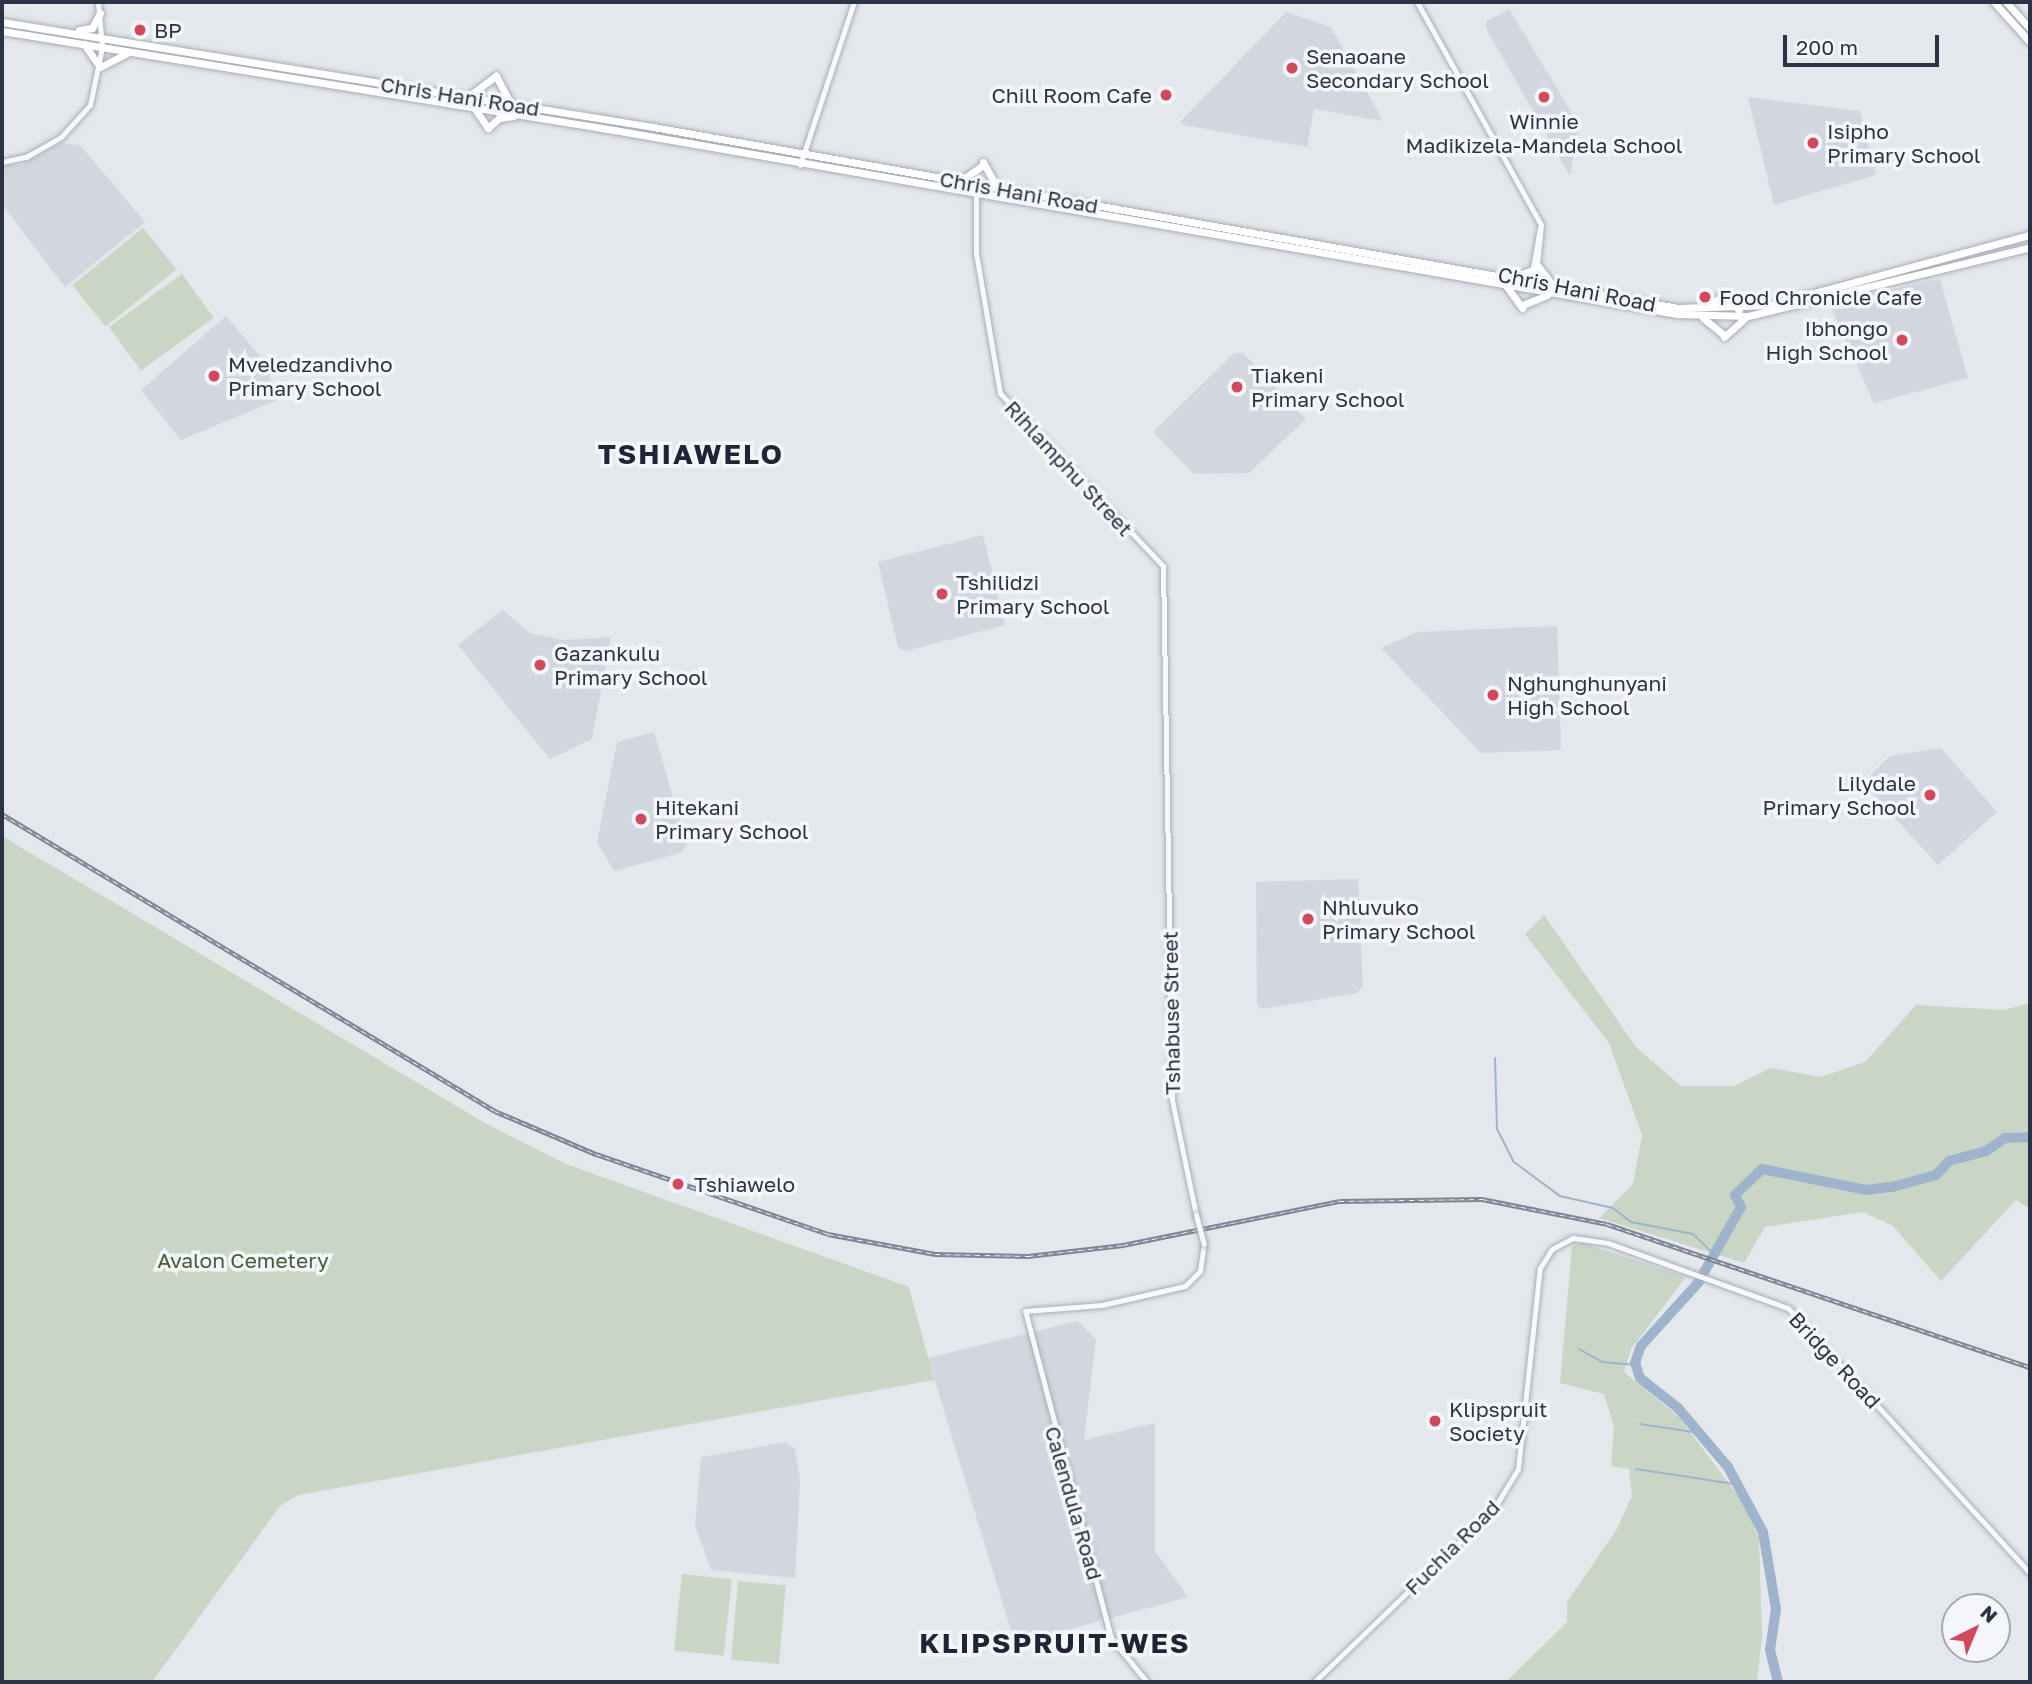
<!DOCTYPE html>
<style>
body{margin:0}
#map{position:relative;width:2032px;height:1684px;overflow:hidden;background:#e4e7ec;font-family:"Golos Text",sans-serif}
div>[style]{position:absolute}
.built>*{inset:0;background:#d2d6de}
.green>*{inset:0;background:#c9d6c5;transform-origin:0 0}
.stream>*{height:2px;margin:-1px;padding:0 1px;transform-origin:1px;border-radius:1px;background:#9fb4cc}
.river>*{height:10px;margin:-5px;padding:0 5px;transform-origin:5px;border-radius:5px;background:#9fb4cc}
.roads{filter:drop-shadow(0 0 2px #a9aeb7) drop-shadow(0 0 2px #a9aeb7)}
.minor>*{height:5px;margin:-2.5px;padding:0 2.5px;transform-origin:2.5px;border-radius:2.5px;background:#f7f8fa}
.major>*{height:7px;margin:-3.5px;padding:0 3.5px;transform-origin:3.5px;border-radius:3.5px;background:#fff}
.rail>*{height:4.5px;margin-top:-2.25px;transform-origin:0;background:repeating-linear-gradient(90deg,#f4f6f9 0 5px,#7d8696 0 10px);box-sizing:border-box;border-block:2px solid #7d8696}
.bridges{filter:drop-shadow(0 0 2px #a9aeb7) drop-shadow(0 0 2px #a9aeb7)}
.minor-bridge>*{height:5px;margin:-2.5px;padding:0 2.5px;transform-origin:2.5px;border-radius:2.5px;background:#f7f8fa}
.dots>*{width:19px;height:19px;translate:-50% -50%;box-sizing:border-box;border:4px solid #f4f6f9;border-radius:50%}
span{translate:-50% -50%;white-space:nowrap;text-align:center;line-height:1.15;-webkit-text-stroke:7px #f4f6f9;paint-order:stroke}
.poi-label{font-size:21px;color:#2b3445}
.left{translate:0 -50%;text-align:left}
.right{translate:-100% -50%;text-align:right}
.street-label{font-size:21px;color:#2b3445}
.park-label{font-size:21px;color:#3f6138}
.district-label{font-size:28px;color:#1d2536;font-weight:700;letter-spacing:2px}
.frame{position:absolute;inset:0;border:4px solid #2b3445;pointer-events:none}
.north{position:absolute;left:1941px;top:1593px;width:70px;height:70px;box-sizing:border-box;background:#f4f6f9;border:2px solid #a4a8b1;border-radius:50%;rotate:43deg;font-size:19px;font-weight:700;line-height:28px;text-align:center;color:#2b3445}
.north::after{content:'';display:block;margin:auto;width:24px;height:32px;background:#d1495b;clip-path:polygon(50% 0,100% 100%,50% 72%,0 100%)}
.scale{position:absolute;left:1783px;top:35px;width:156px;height:32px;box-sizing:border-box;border:4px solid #2b3445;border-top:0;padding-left:9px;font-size:21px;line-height:24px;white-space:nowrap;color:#2b3445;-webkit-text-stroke:5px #f4f6f9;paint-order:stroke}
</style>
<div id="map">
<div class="built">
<div style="clip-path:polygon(1509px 9px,1579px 125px,1570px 176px,1486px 28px,1486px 22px)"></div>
<div style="clip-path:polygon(1286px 12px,1331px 27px,1383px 121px,1314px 109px,1307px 147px,1184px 125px,1181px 121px)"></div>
<div style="clip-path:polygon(1748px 97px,1860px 111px,1876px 175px,1774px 205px)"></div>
<div style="clip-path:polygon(61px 143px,80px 145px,145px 222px,65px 287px,2px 204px,2px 166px,21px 165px)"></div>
<div style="clip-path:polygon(1940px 279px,1968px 378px,1874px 403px,1829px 303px)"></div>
<div style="clip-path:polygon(226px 316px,265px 362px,277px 400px,181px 440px,141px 390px)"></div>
<div style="clip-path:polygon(1243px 353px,1306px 419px,1249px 473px,1194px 474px,1153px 432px,1233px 354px)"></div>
<div style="clip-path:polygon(983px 535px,1005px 625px,906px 651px,898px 648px,878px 562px)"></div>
<div style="clip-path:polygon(503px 610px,530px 633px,563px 640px,611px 637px,592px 739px,550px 759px,458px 645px)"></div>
<div style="clip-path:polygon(1557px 626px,1561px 750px,1481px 753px,1381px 648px,1418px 632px)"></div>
<div style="clip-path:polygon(654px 732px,687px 845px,680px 853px,614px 871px,597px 842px,617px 742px)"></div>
<div style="clip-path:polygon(1941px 748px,1997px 812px,1938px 865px,1863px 783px,1890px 756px)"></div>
<div style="clip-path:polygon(1358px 879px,1363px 986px,1357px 993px,1263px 1009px,1257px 1005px,1256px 882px)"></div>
<div style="clip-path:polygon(1077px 1321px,1096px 1339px,1084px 1440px,1155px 1423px,1155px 1551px,1188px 1597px,1015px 1644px,928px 1358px)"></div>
<div style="clip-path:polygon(786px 1442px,795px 1449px,800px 1480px,795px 1578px,711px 1570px,695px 1525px,701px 1457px)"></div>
</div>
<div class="green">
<div style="left:143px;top:228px;width:53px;height:91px;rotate:51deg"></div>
<div style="left:182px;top:274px;width:54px;height:90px;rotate:54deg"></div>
<div style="clip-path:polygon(2px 836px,485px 1123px,566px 1164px,909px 1287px,934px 1380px,298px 1495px,280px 1506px,152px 1682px,2px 1682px)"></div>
<div style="clip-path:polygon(1544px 915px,1636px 1047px,1681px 1086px,1734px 1086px,1771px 1068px,1821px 1077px,1865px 1062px,1916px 1005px,2004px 1010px,2030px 1003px,2030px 1209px,2016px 1200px,1941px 1281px,1893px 1226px,1863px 1212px,1765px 1227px,1744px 1263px,1599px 1218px,1633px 1184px,1642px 1135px,1609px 1043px,1525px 934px)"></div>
<div style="clip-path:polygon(1583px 1243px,1686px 1277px,1631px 1349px,1624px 1372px,1679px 1417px,1745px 1505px,1759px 1538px,1762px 1637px,1757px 1682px,1506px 1682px,1567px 1622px,1567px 1602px,1617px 1529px,1632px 1496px,1629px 1469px,1611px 1466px,1614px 1427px,1604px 1394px,1560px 1383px,1572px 1246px)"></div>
<div style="left:682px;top:1574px;width:50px;height:77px;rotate:6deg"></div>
<div style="left:738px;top:1581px;width:48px;height:79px;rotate:5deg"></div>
</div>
<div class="stream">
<div style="left:1495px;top:1058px;width:71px;rotate:88.4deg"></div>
<div style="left:1497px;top:1129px;width:37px;rotate:63deg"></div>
<div style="left:1514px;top:1162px;width:57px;rotate:36.5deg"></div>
<div style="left:1560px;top:1196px;width:54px;rotate:12.8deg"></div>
<div style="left:1613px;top:1208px;width:23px;rotate:38deg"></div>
<div style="left:1631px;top:1222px;width:63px;rotate:11deg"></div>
<div style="left:1693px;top:1234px;width:29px;rotate:44deg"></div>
<div style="left:1579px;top:1349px;width:26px;rotate:29deg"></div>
<div style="left:1602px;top:1362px;width:34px;rotate:5deg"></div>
<div style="left:1640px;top:1424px;width:60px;rotate:8.7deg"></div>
<div style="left:1636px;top:1469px;width:106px;rotate:8.7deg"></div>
</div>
<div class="river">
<div style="left:1778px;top:1682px;width:33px;rotate:-104deg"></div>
<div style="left:1770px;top:1650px;width:41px;rotate:-81.7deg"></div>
<div style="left:1776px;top:1609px;width:78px;rotate:-99.6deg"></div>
<div style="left:1763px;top:1532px;width:74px;rotate:-118.3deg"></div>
<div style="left:1728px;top:1467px;width:77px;rotate:-130.3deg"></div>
<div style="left:1678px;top:1408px;width:48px;rotate:-141.7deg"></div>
<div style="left:1640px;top:1378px;width:16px;rotate:-108deg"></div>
<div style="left:1635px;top:1363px;width:18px;rotate:-71deg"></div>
<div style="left:1641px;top:1346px;width:85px;rotate:-47.9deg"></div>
<div style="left:1698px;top:1283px;width:87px;rotate:-60.5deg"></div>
<div style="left:1741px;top:1207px;width:13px;rotate:-117deg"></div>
<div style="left:1735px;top:1195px;width:37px;rotate:-44deg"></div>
<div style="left:1762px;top:1169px;width:106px;rotate:11.4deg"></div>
<div style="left:1866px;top:1190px;width:26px;rotate:-7deg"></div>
<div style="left:1892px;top:1187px;width:46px;rotate:-15.3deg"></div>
<div style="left:1936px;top:1175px;width:19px;rotate:-47deg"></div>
<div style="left:1949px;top:1161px;width:38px;rotate:-15deg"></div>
<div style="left:1986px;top:1151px;width:23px;rotate:-34deg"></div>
<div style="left:2005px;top:1138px;width:25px;rotate:-2deg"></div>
</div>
<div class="roads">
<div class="minor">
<div style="left:1417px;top:2px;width:255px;rotate:60.9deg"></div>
<div style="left:1541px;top:225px;width:59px;rotate:95.8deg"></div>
<div style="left:2px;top:162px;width:25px;rotate:-12deg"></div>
<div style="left:26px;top:157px;width:40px;rotate:-29.7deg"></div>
<div style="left:61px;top:137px;width:43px;rotate:-47.8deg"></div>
<div style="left:90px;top:105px;width:59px;rotate:-78.3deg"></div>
<div style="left:102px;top:47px;width:45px;rotate:-95.1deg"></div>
<div style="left:800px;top:165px;width:172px;rotate:-71.7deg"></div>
<div style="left:976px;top:193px;width:60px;rotate:90deg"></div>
<div style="left:976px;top:253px;width:142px;rotate:80.3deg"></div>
<div style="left:1000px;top:393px;width:238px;rotate:46.7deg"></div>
<div style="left:1163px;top:566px;width:534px;rotate:89.03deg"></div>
<div style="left:1172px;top:1100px;width:117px;rotate:78.2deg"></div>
<div style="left:1530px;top:284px;width:57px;rotate:-79.9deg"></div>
<div style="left:1147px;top:1682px;width:57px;rotate:-129.3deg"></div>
<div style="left:1111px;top:1638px;width:338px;rotate:-104.7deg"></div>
<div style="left:1025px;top:1311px;width:77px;rotate:-4.5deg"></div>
<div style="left:1102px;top:1305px;width:85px;rotate:-12.9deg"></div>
<div style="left:1185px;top:1286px;width:21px;rotate:-45deg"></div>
<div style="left:1200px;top:1271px;width:27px;rotate:-82deg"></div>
<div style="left:1314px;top:1682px;width:248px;rotate:-43.9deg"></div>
<div style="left:1493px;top:1510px;width:48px;rotate:-58.6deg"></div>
<div style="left:1518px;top:1469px;width:202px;rotate:-83.8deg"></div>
<div style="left:1540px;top:1268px;width:22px;rotate:-58deg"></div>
<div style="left:1552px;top:1249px;width:24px;rotate:-28deg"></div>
<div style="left:1573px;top:1238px;width:35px;rotate:8deg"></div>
<div style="left:1608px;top:1243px;width:191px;rotate:19.9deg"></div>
<div style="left:1788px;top:1308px;width:359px;rotate:47.6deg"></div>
</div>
<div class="major">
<div style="left:1994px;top:2px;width:54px;rotate:48deg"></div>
<div style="left:2006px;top:2px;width:36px;rotate:48deg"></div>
<div style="left:2px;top:22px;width:659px;rotate:9.16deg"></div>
<div style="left:653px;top:127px;width:1041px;rotate:10.01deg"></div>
<div style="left:1678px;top:308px;width:92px;rotate:-1.9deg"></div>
<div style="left:1770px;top:305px;width:269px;rotate:-15.1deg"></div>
<div style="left:79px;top:30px;width:13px;rotate:-9deg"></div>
<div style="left:92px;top:28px;width:17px;rotate:-62deg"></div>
<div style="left:2px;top:31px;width:620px;rotate:9.19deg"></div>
<div style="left:614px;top:130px;width:1079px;rotate:9.82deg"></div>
<div style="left:1677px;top:314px;width:71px;rotate:1.6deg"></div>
<div style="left:1748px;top:316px;width:290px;rotate:-13.7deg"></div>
<div style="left:84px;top:44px;width:28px;rotate:55deg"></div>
<div style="left:100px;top:67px;width:29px;rotate:-27deg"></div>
<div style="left:496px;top:76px;width:30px;rotate:62deg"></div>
<div style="left:469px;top:96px;width:34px;rotate:-37deg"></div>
<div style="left:473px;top:106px;width:27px;rotate:56deg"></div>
<div style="left:488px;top:128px;width:15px;rotate:-42deg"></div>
<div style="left:499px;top:118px;width:15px;rotate:-8deg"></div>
<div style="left:983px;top:162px;width:29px;rotate:61deg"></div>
<div style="left:953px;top:178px;width:13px;rotate:-4deg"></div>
<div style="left:966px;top:177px;width:19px;rotate:-35deg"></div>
<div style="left:1538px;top:266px;width:20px;rotate:53deg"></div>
<div style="left:1519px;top:275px;width:15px;rotate:-20deg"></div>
<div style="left:1507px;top:287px;width:26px;rotate:54deg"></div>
<div style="left:1722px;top:294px;width:23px;rotate:43deg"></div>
<div style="left:1525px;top:304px;width:24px;rotate:-22deg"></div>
<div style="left:1708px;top:307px;width:18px;rotate:-38deg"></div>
<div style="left:1703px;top:318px;width:27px;rotate:39deg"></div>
<div style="left:1724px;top:337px;width:28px;rotate:-42deg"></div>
</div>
</div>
<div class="rail">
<div style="left:2px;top:814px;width:576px;rotate:31.07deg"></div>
<div style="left:495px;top:1111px;width:110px;rotate:23.1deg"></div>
<div style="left:596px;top:1154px;width:245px;rotate:19deg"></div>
<div style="left:828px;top:1234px;width:109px;rotate:10.6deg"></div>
<div style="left:935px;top:1254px;width:93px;rotate:1.2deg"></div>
<div style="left:1028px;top:1256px;width:96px;rotate:-6.6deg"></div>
<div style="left:1123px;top:1245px;width:220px;rotate:-11.5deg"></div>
<div style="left:1339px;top:1201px;width:143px;rotate:-0.8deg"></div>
<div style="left:1482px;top:1199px;width:127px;rotate:11.3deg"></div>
<div style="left:1607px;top:1224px;width:447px;rotate:18.7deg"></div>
</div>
<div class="bridges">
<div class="minor-bridge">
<div style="left:1196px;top:1215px;width:30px;rotate:75deg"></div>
</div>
</div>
<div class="dots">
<div style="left:140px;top:30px;background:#d1495b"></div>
<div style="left:1292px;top:68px;background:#d1495b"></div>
<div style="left:1166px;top:95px;background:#d1495b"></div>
<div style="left:1544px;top:97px;background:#d1495b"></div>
<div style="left:1813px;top:143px;background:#d1495b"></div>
<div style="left:1705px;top:297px;background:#d1495b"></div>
<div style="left:1902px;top:340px;background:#d1495b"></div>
<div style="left:214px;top:376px;background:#d1495b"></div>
<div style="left:1237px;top:387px;background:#d1495b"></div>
<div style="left:942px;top:594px;background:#d1495b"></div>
<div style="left:540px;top:665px;background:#d1495b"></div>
<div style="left:1493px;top:695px;background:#d1495b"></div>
<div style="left:1930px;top:795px;background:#d1495b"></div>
<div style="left:641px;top:819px;background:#d1495b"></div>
<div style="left:1308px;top:919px;background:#d1495b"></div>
<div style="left:678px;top:1184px;background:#d1495b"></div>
<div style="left:1435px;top:1421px;background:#d1495b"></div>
</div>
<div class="poi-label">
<span class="left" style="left:154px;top:30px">BP</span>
<span class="left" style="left:1306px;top:68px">Senaoane<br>Secondary School</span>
<span class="right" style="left:1152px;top:95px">Chill Room Cafe</span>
<span style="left:1544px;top:133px">Winnie<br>Madikizela-Mandela School</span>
<span class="left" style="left:1827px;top:143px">Isipho<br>Primary School</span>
<span class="left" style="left:1719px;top:297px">Food Chronicle Cafe</span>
<span class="right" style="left:1888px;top:340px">Ibhongo<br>High School</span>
<span class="left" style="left:228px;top:376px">Mveledzandivho<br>Primary School</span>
<span class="left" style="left:1251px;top:387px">Tiakeni<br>Primary School</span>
<span class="left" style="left:956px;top:594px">Tshilidzi<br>Primary School</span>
<span class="left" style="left:554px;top:665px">Gazankulu<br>Primary School</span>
<span class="left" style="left:1507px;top:695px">Nghunghunyani<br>High School</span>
<span class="right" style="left:1916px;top:795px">Lilydale<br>Primary School</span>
<span class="left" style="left:655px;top:819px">Hitekani<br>Primary School</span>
<span class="left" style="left:1322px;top:919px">Nhluvuko<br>Primary School</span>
<span class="left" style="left:694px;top:1184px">Tshiawelo</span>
<span class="left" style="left:1449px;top:1421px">Klipspruit<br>Society</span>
</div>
<div class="street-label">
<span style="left:460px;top:96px;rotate:9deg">Chris Hani Road</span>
<span style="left:1019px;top:192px;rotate:10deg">Chris Hani Road</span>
<span style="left:1577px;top:289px;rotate:11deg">Chris Hani Road</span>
<span style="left:1069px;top:468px;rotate:47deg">Rihlamphu Street</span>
<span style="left:1171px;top:1013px;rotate:-91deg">Tshabuse Street</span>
<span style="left:1835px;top:1360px;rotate:47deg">Bridge Road</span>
<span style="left:1074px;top:1503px;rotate:74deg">Calendula Road</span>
<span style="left:1452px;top:1547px;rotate:-45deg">Fuchia Road</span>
</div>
<div class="park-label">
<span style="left:243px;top:1260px">Avalon Cemetery</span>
</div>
<div class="district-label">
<span style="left:691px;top:454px">TSHIAWELO</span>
<span style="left:1055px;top:1643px">KLIPSPRUIT-WES</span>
</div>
<div class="frame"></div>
<div class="north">N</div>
<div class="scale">200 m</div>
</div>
